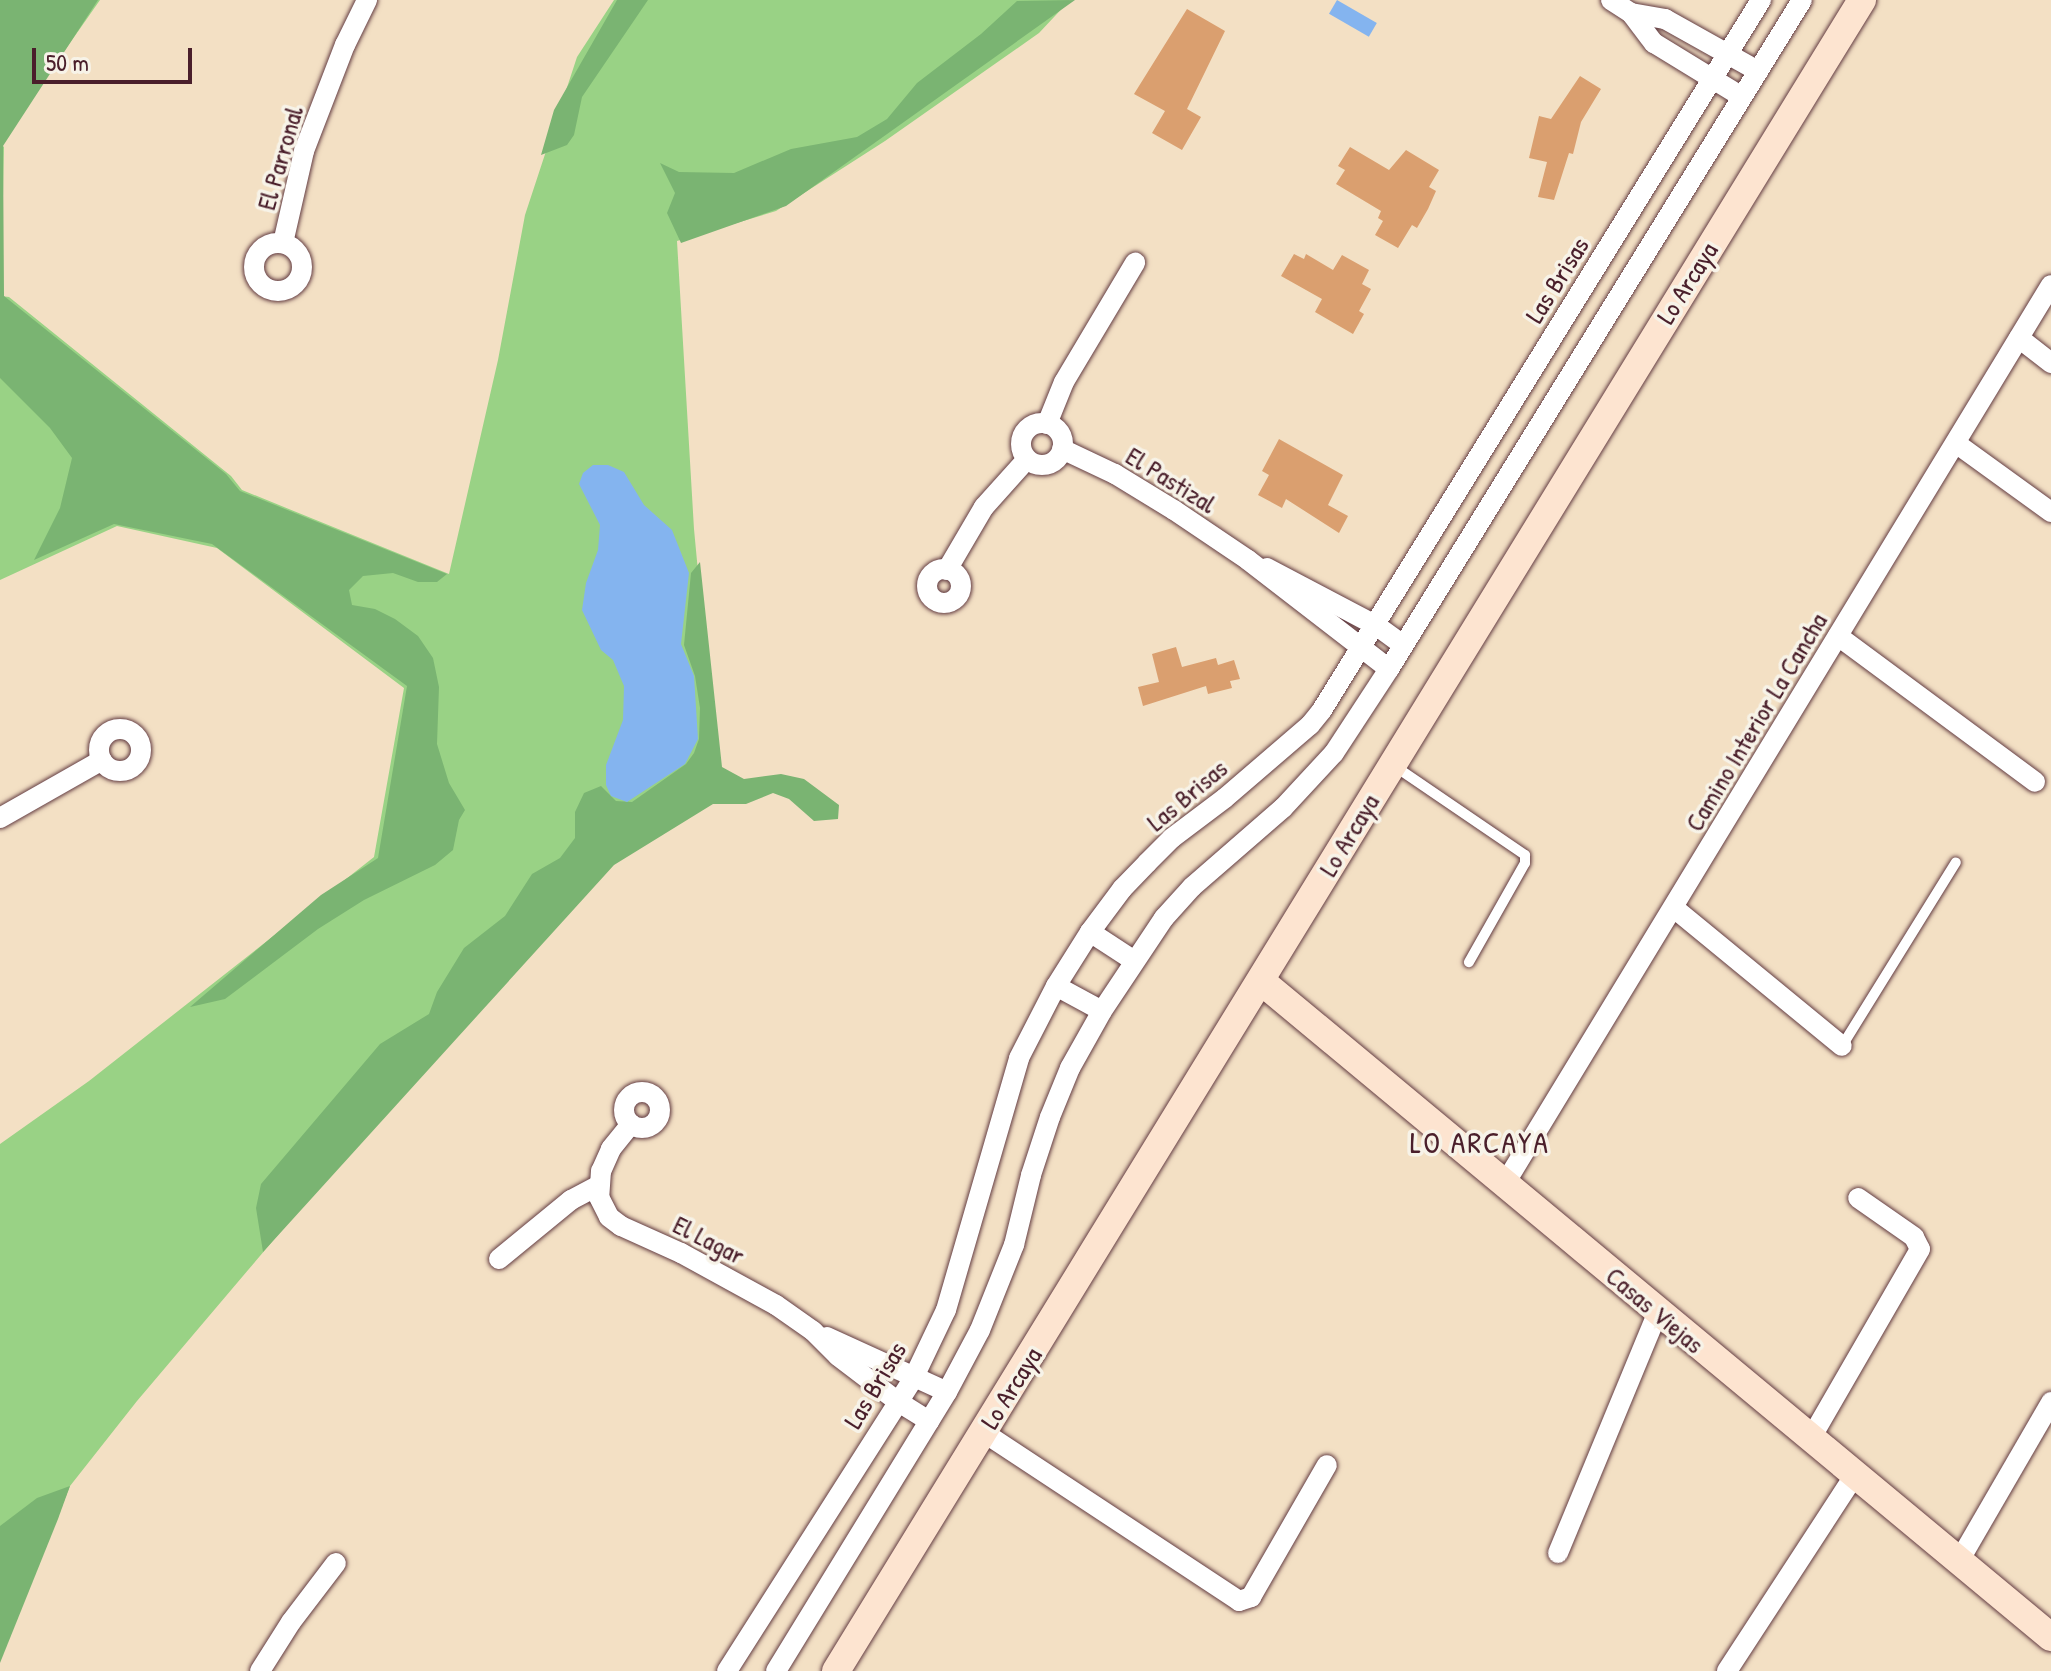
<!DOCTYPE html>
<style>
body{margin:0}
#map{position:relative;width:2051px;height:1671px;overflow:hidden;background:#f3e0c4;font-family:"Patrick Hand",sans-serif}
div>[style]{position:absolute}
.green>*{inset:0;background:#99d285}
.forest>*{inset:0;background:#7ab472}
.water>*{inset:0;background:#84b4ef;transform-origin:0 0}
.building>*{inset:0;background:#da9f6f}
.roads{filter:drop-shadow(0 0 2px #633c42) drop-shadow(0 0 2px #633c42)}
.lane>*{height:10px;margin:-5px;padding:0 5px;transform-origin:5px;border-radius:5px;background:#fff}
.street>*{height:20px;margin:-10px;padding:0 10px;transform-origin:10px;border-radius:10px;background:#fff}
.street>.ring{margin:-10px;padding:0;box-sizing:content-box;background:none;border:20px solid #fff;border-radius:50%}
.secondary>*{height:28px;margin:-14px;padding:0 14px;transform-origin:14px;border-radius:14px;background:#fde4d0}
span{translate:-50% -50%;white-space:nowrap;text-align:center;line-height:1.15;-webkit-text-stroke:7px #f7f3e8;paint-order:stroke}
.street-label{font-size:26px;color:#4a1f2b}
.quarter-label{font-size:30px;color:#4a1f2b;letter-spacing:2px}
.scale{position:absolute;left:32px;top:48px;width:160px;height:36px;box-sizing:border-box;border:4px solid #4a1f2b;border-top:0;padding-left:10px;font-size:24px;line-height:28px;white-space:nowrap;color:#4a1f2b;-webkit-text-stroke:6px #f7f3e8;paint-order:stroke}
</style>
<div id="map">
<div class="green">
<div style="clip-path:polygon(0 0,100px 0,0 143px,4px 147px,1px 296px,9px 297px,231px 476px,242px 490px,449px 574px,498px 360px,525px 215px,577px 57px,614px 0,1070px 0,1039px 33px,885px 141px,776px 211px,677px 241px,694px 529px,717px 774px,614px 864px,332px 1171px,137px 1401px,70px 1486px,0 1660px,0 1144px,89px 1081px,374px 857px,404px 688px,217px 548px,117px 526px,0 580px)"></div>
</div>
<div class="forest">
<div style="clip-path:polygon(0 0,98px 0,3px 146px,4px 296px,226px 474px,240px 491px,447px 574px,437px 582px,418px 582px,393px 573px,363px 576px,349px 590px,352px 605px,375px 609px,395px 619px,418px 636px,433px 658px,439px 687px,437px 744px,449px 783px,465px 810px,459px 820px,453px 850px,435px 865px,364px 900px,318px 929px,225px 999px,190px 1007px,321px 895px,378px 858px,407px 686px,212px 544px,114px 524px,34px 560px,60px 508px,72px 458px,50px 428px,0 378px)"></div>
<div style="clip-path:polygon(617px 0,648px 0,582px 97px,574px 135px,567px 145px,541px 155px,554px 110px)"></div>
<div style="clip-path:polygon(1075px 0,786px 206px,681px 243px,667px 213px,675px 193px,660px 163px,679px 172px,734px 173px,791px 149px,857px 137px,887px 119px,917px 83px,981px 34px,1017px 1px)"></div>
<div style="clip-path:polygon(700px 562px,722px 767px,744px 779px,781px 774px,804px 779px,839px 805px,838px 819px,814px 821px,789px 799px,773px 793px,746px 804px,713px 804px,614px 865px,263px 1252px,256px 1208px,261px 1184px,380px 1044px,429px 1014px,437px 992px,464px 948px,505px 916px,532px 874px,560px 858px,575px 838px,575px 812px,584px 793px,601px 786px,616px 801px,632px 802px,686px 764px,694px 753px,699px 739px,700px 708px,695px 676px,684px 645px,691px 573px)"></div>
<div style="clip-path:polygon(70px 1486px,58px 1519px,0 1663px,0 1526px,37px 1498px)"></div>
</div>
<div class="water">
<div style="left:1337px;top:0;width:46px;height:16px;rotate:30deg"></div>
<div style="clip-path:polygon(593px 465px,608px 465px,624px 472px,644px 505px,672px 530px,689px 573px,681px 644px,694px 676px,698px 739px,685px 764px,627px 802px,611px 796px,606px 785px,606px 765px,623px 720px,624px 686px,613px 660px,601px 650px,582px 610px,586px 583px,598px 550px,600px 525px,579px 484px,583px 473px)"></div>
</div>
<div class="building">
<div style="clip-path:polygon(1187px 9px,1225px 31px,1187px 109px,1201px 117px,1182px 150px,1152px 133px,1165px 111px,1134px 94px)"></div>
<div style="clip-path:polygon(1580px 76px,1601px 89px,1581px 122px,1573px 154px,1569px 153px,1554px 200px,1538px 197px,1547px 162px,1529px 158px,1539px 116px,1551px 119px)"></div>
<div style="clip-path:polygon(1350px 147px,1389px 170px,1406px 150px,1439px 170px,1429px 187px,1436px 191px,1428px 209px,1417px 228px,1412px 225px,1398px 248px,1375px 235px,1383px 221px,1378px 218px,1381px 211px,1336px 184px,1345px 170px,1338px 166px)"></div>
<div style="clip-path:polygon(1294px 254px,1304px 259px,1306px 254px,1333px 270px,1342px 255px,1369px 270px,1362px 284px,1371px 289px,1359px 311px,1364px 314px,1353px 334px,1315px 312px,1322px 299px,1281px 276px)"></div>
<div style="clip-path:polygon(1279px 439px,1343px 475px,1328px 505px,1348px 516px,1339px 533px,1286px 499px,1282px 508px,1258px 495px,1269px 475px,1262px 471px)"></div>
<div style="clip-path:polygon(1176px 647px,1182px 667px,1216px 658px,1218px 665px,1234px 660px,1240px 679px,1230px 681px,1232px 688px,1208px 694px,1206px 686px,1143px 706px,1138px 687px,1159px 682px,1152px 654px)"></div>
</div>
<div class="roads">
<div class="lane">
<div style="left:1393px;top:765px;width:160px;rotate:34.3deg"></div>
<div style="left:1525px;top:855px;width:8px;rotate:90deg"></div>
<div style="left:1525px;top:863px;width:114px;rotate:119.5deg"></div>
<div style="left:1842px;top:1046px;width:216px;rotate:-58.2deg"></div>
</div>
<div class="street">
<div style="left:1611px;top:0;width:24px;rotate:33deg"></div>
<div style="left:1631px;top:13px;width:38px;rotate:53deg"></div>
<div style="left:1654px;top:43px;width:103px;rotate:31.5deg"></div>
<div style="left:1631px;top:13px;width:35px;rotate:10deg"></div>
<div style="left:1665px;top:19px;width:107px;rotate:29.2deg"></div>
<div class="ring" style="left:254px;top:243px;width:28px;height:28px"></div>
<div style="left:283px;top:243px;width:94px;rotate:-77.1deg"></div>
<div style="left:304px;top:151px;width:114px;rotate:-68.9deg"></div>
<div style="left:345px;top:45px;width:50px;rotate:-63.9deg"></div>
<div style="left:2019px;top:338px;width:41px;rotate:38deg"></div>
<div class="ring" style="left:1021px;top:423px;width:22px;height:22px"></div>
<div style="left:1047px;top:424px;width:45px;rotate:-68deg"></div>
<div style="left:1064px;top:382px;width:139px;rotate:-59.2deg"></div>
<div style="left:1957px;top:444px;width:116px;rotate:35.9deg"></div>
<div style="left:1062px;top:449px;width:59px;rotate:25.3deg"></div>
<div style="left:1115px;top:474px;width:69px;rotate:31.4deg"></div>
<div style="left:1174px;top:510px;width:89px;rotate:34deg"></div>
<div style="left:1248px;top:560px;width:178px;rotate:37.7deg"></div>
<div style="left:1267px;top:568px;width:124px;rotate:27.8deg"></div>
<div style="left:1377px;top:626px;width:32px;rotate:36deg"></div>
<div class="ring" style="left:927px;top:569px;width:14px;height:14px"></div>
<div style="left:947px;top:570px;width:73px;rotate:-59.6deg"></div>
<div style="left:984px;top:507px;width:64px;rotate:-48.1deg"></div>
<div style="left:1838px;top:636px;width:245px;rotate:36.5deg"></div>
<div class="ring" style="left:99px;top:729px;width:22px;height:22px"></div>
<div style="left:0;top:818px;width:117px;rotate:-29.6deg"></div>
<div style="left:1674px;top:908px;width:217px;rotate:39.4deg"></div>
<div style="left:1090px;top:932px;width:51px;rotate:33.1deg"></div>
<div style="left:1056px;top:986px;width:52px;rotate:28.5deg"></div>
<div class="ring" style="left:624px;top:1092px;width:16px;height:16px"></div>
<div style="left:631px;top:1124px;width:32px;rotate:129deg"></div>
<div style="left:611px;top:1149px;width:24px;rotate:114deg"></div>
<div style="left:601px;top:1171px;width:26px;rotate:94deg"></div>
<div style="left:599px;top:1197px;width:22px;rotate:63deg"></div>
<div style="left:609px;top:1217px;width:15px;rotate:37deg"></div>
<div style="left:621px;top:1226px;width:66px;rotate:24.2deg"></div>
<div style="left:681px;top:1253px;width:108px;rotate:28.7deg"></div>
<div style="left:776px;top:1305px;width:45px;rotate:35.1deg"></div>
<div style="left:813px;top:1331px;width:35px;rotate:45deg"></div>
<div style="left:838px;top:1356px;width:74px;rotate:37.3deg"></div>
<div style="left:897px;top:1401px;width:38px;rotate:32deg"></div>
<div style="left:1504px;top:1185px;width:1053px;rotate:-58.71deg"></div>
<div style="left:499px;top:1259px;width:93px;rotate:-39.3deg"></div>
<div style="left:571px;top:1200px;width:32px;rotate:-28deg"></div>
<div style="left:827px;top:1337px;width:132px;rotate:24.6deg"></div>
<div style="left:983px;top:1432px;width:307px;rotate:33.4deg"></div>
<div style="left:1239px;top:1601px;width:13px;rotate:-18deg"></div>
<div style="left:1251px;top:1597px;width:152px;rotate:-60.1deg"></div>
<div style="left:1811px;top:1438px;width:218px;rotate:-60deg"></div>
<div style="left:1920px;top:1249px;width:13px;rotate:-117deg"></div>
<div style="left:1914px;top:1237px;width:68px;rotate:-145.1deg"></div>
<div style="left:1558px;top:1553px;width:261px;rotate:-67.5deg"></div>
<div style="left:1959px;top:1561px;width:184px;rotate:-59.9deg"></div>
<div style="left:260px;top:1671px;width:58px;rotate:-57.7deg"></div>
<div style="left:291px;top:1622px;width:74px;rotate:-52.7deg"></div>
<div style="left:727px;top:1671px;width:348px;rotate:-57.5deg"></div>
<div style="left:914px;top:1377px;width:74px;rotate:-64.5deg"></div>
<div style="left:946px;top:1310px;width:262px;rotate:-73.8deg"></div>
<div style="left:1019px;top:1058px;width:81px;rotate:-62.8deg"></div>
<div style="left:1056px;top:986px;width:64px;rotate:-57.8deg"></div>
<div style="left:1090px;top:932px;width:54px;rotate:-53.3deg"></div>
<div style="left:1122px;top:889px;width:36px;rotate:-46deg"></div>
<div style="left:1147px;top:863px;width:35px;rotate:-45deg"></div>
<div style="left:1172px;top:838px;width:66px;rotate:-37deg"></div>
<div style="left:1225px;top:798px;width:112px;rotate:-40.7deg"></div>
<div style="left:1310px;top:725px;width:19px;rotate:-51deg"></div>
<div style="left:1322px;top:710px;width:835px;rotate:-58.27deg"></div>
<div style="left:776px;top:1671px;width:327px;rotate:-58.5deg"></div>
<div style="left:947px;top:1392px;width:70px;rotate:-62deg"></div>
<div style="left:980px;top:1330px;width:92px;rotate:-68.2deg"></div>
<div style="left:1014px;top:1245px;width:72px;rotate:-76.3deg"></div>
<div style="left:1031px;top:1175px;width:61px;rotate:-71.9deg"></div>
<div style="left:1050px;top:1117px;width:53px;rotate:-67.8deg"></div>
<div style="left:1070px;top:1068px;width:65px;rotate:-60.7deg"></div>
<div style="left:1102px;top:1011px;width:112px;rotate:-56.3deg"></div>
<div style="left:1164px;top:918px;width:42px;rotate:-47.9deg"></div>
<div style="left:1192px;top:887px;width:121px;rotate:-41deg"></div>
<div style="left:1283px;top:808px;width:75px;rotate:-47.2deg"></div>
<div style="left:1334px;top:753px;width:100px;rotate:-56.8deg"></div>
<div style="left:1389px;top:669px;width:786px;rotate:-58.31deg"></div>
<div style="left:1727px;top:1671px;width:234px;rotate:-56.9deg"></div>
</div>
<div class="secondary">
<div style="left:1261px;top:981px;width:1027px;rotate:39.71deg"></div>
<div style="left:836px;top:1671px;width:1961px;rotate:-58.45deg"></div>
</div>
</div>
<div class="street-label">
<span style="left:280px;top:158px;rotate:-74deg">El Parronal</span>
<span style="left:1557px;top:280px;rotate:-58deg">Las Brisas</span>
<span style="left:1687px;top:283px;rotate:-58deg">Lo Arcaya</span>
<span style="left:1171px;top:480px;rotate:32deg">El Pastizal</span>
<span style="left:1756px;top:722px;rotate:-59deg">Camino Interior La Cancha</span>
<span style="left:1187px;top:795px;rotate:-40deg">Las Brisas</span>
<span style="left:1349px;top:835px;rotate:-59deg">Lo Arcaya</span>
<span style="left:709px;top:1240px;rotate:27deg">El Lagar</span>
<span style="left:1655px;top:1310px;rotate:40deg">Casas Viejas</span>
<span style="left:875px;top:1385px;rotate:-59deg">Las Brisas</span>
<span style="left:1011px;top:1388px;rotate:-58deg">Lo Arcaya</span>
</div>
<div class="quarter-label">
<span style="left:1480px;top:1142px">LO ARCAYA</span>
</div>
<div class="scale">50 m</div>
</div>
